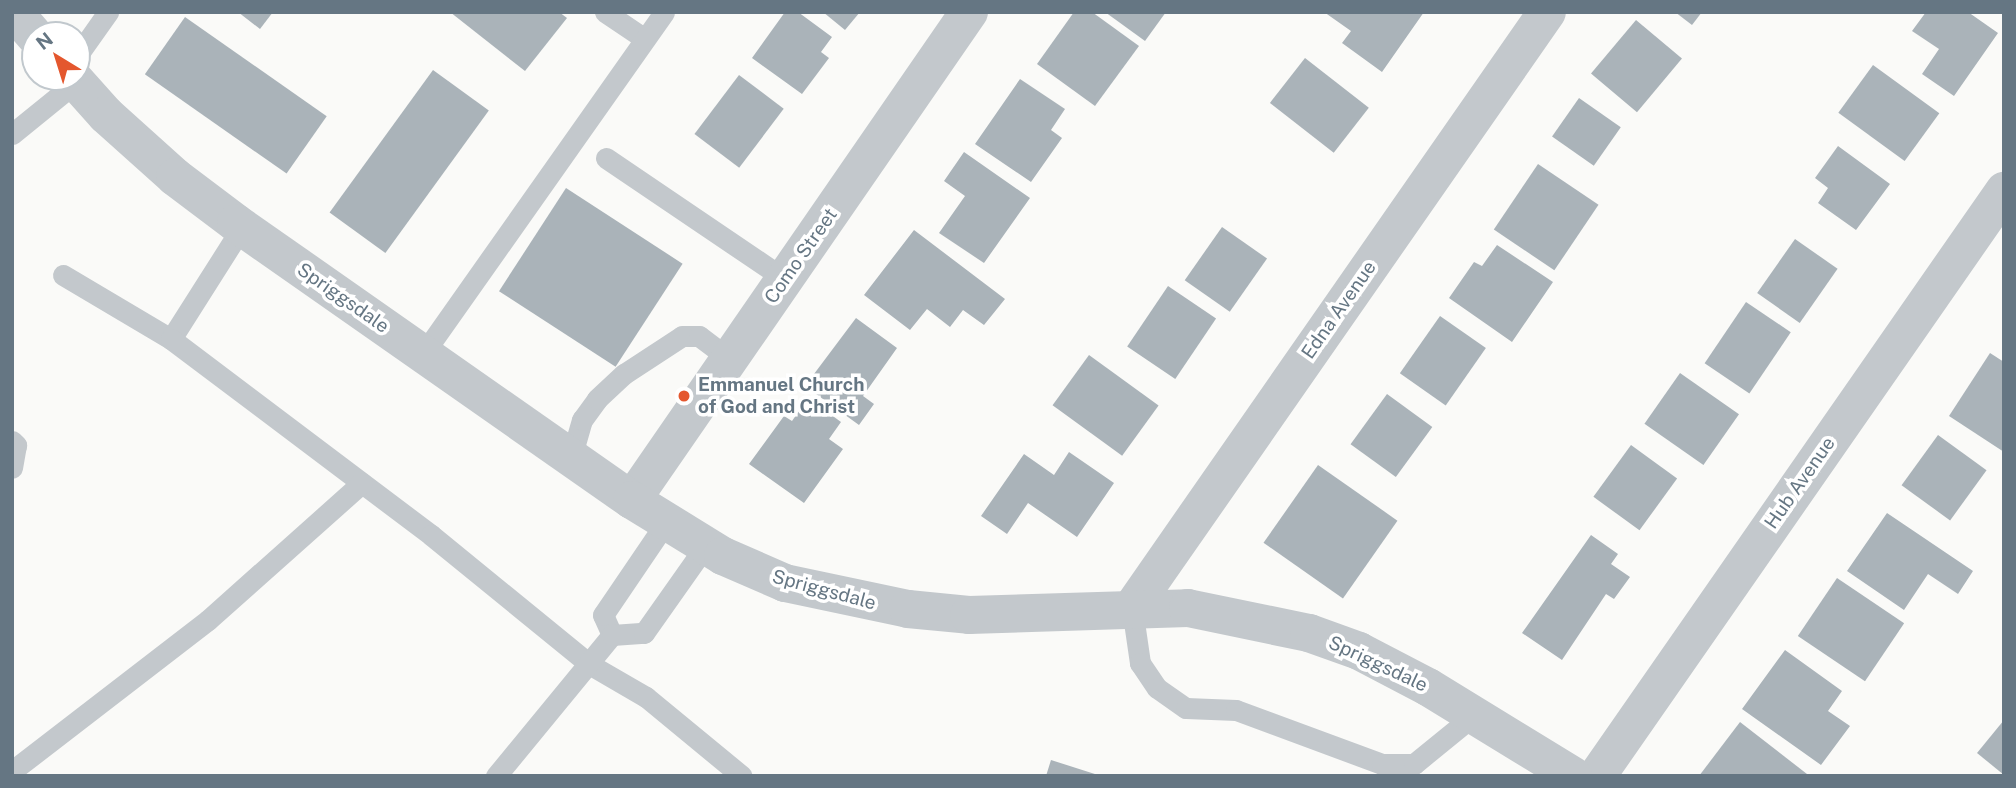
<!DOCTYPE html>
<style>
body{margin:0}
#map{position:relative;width:2016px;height:788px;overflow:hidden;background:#fafaf8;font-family:"Public Sans",sans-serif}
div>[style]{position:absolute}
.building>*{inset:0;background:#aab3b9;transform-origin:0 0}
.service>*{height:21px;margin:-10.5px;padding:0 10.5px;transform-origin:10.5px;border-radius:10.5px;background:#c3c8cc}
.minor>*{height:38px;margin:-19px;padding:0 19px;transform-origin:19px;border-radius:19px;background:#c3c8cc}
.tertiary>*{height:38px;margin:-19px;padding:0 19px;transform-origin:19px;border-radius:19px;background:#c3c8cc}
.dots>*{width:19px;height:19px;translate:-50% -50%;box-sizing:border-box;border:4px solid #fff;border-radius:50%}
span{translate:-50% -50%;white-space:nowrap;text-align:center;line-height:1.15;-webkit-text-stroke:7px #fff;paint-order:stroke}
.street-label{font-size:19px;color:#657683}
.poi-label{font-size:19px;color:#657683;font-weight:700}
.left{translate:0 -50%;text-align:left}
.frame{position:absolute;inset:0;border:14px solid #657683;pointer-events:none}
.north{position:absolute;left:21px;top:21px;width:70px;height:70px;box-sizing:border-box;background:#fff;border:2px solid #c1c8cd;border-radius:50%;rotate:322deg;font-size:19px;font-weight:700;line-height:28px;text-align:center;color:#657683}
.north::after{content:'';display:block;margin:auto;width:24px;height:32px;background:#e4572e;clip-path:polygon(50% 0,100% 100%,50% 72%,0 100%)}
</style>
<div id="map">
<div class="building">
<div style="clip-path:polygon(238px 12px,273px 12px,260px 29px)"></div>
<div style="clip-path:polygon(450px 12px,559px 12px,567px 18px,525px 71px)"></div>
<div style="clip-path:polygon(785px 12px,798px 12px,832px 37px,821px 52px,829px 58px,802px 94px,752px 58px)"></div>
<div style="clip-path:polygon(823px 12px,860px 12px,845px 30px)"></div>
<div style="clip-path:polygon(1074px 12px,1092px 12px,1139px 46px,1095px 106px,1037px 64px)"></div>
<div style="clip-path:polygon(1105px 12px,1166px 12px,1145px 41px)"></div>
<div style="clip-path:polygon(1324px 12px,1424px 12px,1382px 72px,1342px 43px,1351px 31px)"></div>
<div style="clip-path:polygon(1675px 12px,1702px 12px,1692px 25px)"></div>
<div style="clip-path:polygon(1926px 12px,1968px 12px,1998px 33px,1954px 96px,1922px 74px,1939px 49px,1912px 31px)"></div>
<div style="left:185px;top:17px;width:173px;height:70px;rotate:35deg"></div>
<div style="left:1636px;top:20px;width:60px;height:70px;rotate:40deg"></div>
<div style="left:1305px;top:58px;width:81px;height:57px;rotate:38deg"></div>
<div style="left:1873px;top:65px;width:82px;height:59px;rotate:36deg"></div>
<div style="left:433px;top:70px;width:69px;height:176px;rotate:36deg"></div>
<div style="left:739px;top:75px;width:56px;height:74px;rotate:37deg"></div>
<div style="clip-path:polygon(1020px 79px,1065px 109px,1051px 130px,1062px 138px,1031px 182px,975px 144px)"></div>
<div style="left:1579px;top:98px;width:51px;height:47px;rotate:35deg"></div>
<div style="clip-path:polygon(1838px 146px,1890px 184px,1856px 230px,1818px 203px,1828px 188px,1815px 178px)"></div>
<div style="clip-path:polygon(964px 152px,1030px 198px,984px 263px,939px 233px,965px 196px,944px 181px)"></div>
<div style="left:1538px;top:164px;width:73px;height:79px;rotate:34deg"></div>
<div style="left:566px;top:188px;width:139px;height:123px;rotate:33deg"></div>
<div style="left:1222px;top:227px;width:55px;height:65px;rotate:35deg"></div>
<div style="clip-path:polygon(914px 230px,1005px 299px,984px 325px,963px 310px,950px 327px,927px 309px,910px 330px,864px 295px)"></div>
<div style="left:1795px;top:239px;width:52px;height:66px;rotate:35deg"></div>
<div style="clip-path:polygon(1497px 245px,1553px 282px,1512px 342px,1449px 298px,1474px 262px,1482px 266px)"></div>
<div style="left:1168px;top:286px;width:58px;height:73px;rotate:34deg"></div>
<div style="left:1746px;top:302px;width:54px;height:74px;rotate:34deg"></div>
<div style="left:1440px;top:316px;width:56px;height:70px;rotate:35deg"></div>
<div style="clip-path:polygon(856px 318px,897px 348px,863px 396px,874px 404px,859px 425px,805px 386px)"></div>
<div style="clip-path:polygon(1990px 353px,2004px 362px,2004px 452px,1949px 416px)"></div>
<div style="left:1089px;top:355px;width:86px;height:62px;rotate:36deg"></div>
<div style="left:1680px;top:373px;width:72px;height:62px;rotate:35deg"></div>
<div style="left:1387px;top:394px;width:56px;height:62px;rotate:36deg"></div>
<div style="clip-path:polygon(808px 398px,841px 422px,829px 439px,843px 449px,804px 503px,749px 464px,784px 416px,792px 421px)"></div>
<div style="left:1938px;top:435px;width:60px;height:62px;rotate:36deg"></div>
<div style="left:1631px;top:445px;width:57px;height:64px;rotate:36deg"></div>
<div style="clip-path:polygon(1069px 452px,1114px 483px,1077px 537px,1028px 503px,1007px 534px,981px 516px,1024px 454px,1054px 475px)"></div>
<div style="left:1318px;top:465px;width:97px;height:95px;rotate:35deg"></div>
<div style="clip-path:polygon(1887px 513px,1973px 571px,1958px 594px,1928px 574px,1904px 610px,1847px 571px)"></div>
<div style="clip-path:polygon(1591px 535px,1618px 554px,1611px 564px,1630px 577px,1614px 599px,1606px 594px,1562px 660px,1522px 633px)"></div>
<div style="left:1837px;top:578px;width:81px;height:70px;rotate:34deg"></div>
<div style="clip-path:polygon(1785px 650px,1842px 691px,1828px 711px,1850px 726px,1821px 765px,1742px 709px)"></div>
<div style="clip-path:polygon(2004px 720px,2004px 775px,1977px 753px)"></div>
<div style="clip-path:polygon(1740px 722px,1807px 774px,1805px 776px,1699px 776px)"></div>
<div style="clip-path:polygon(1051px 760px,1098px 775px,1098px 776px,1046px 776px)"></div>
</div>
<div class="service">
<div style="left:605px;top:12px;width:48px;rotate:34deg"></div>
<div style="left:77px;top:56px;width:54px;rotate:-54.8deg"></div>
<div style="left:12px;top:134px;width:82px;rotate:-39.1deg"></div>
<div style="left:606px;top:158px;width:216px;rotate:34.1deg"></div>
<div style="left:63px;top:275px;width:126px;rotate:30.7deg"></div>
<div style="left:171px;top:339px;width:133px;rotate:-57.6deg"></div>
<div style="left:171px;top:339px;width:326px;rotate:37deg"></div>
<div style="left:431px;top:535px;width:204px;rotate:39.2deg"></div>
<div style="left:589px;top:664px;width:66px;rotate:30.1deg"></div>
<div style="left:646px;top:697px;width:124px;rotate:39.5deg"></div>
<div style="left:423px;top:354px;width:418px;rotate:-54.8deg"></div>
<div style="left:12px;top:441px;width:6px;rotate:45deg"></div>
<div style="left:16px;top:445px;width:23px;rotate:100deg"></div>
<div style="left:571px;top:458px;width:40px;rotate:-74deg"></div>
<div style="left:582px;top:420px;width:26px;rotate:-54deg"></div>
<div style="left:597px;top:399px;width:37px;rotate:-43deg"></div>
<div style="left:624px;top:374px;width:69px;rotate:-33.2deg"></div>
<div style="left:682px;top:336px;width:17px"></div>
<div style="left:699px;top:336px;width:38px;rotate:37deg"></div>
<div style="left:1132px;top:608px;width:56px;rotate:81.7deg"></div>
<div style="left:1140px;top:663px;width:30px;rotate:56deg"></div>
<div style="left:1157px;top:688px;width:35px;rotate:35deg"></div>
<div style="left:1186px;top:708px;width:50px;rotate:2.3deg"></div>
<div style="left:1236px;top:710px;width:156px;rotate:20.3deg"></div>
<div style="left:1382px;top:764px;width:32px"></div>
<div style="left:1414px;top:764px;width:77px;rotate:-39.2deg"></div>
<div style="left:612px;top:635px;width:22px;rotate:-114deg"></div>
<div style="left:603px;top:615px;width:114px;rotate:-55.8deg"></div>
<div style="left:12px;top:771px;width:247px;rotate:-37.6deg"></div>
<div style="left:208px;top:620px;width:206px;rotate:-41.7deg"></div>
<div style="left:496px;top:776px;width:183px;rotate:-50.6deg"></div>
<div style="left:612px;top:635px;width:32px;rotate:-4deg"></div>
<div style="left:644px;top:633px;width:108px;rotate:-54.8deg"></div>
</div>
<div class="minor">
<div style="left:632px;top:500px;width:593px;rotate:-55.37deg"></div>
<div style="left:1132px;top:608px;width:726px;rotate:-55.15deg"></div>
<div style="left:1597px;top:776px;width:713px;rotate:-55.17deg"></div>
</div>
<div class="tertiary">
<div style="left:14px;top:12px;width:32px;rotate:49deg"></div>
<div style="left:72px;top:77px;width:51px;rotate:48.2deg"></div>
<div style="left:106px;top:115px;width:93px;rotate:41.9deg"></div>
<div style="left:175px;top:177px;width:76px;rotate:37deg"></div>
<div style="left:236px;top:223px;width:483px;rotate:35deg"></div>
<div style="left:632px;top:500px;width:107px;rotate:31.6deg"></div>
<div style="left:723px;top:556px;width:68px;rotate:23.5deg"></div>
<div style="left:785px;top:583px;width:126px;rotate:11.9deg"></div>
<div style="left:908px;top:609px;width:61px;rotate:5.6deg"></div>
<div style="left:969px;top:615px;width:219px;rotate:-1.8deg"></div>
<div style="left:1188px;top:608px;width:124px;rotate:11.7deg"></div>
<div style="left:1309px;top:633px;width:53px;rotate:19.8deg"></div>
<div style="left:1359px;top:651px;width:78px;rotate:27.6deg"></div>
<div style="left:1428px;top:687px;width:170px;rotate:31.5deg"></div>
</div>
<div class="dots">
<div style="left:684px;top:396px;background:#e4572e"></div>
</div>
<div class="street-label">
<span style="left:801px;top:256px;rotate:-55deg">Como Street</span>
<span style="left:343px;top:298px;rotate:35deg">Spriggsdale</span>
<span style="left:1339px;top:310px;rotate:-55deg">Edna Avenue</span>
<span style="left:1800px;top:483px;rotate:-55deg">Hub Avenue</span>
<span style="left:824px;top:590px;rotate:15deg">Spriggsdale</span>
<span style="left:1378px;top:664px;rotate:25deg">Spriggsdale</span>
</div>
<div class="poi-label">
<span class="left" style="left:698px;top:396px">Emmanuel Church<br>of God and Christ</span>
</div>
<div class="frame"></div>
<div class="north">N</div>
</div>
